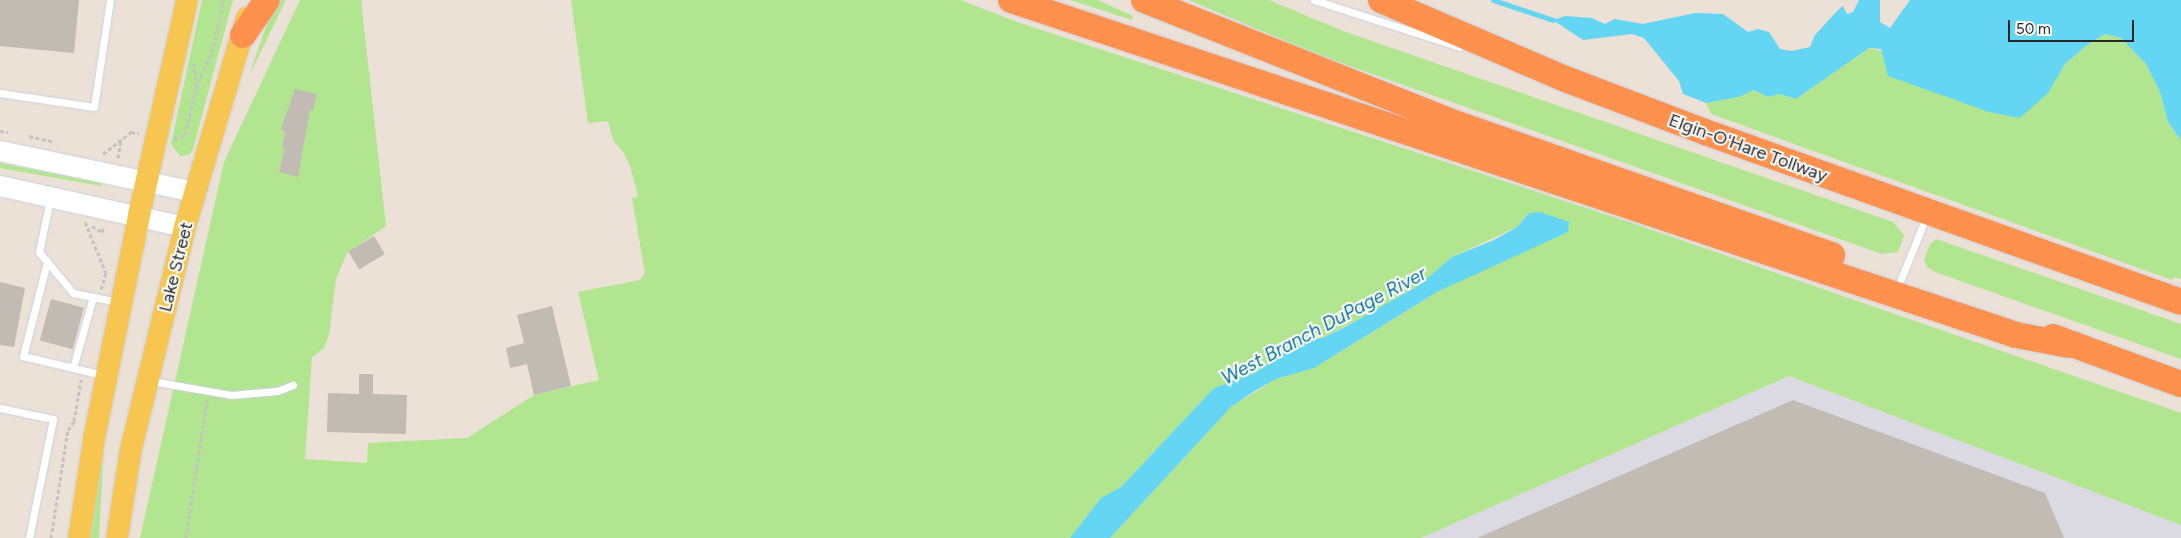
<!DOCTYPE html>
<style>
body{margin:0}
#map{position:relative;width:2181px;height:538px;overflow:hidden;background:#ebe1d7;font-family:Figtree,sans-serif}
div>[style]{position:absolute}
.industrial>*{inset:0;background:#dbd9e2}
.green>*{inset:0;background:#b2e590}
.water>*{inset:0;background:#64d5f3}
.stream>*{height:5px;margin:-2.5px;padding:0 2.5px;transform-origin:2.5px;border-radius:2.5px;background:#64d5f3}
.building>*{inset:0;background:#c2bbb4;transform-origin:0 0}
.path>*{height:3px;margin-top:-1.5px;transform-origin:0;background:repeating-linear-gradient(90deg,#c3c3c3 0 4px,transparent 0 6.5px)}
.roads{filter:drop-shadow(0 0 1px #cdd2e1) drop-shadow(0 0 1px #cdd2e1)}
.service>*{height:7px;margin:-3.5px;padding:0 3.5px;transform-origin:3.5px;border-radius:3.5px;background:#fff}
.secondary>*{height:20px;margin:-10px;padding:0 10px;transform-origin:10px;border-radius:10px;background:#fff}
.primary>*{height:22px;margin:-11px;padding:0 11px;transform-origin:11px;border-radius:11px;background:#f6c651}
.motorway>*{height:26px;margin:-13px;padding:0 13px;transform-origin:13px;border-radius:13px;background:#ff914e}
span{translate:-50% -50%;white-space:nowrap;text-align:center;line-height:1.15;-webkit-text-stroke:4px #fff;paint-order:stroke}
.street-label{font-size:18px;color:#272727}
.water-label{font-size:19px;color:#07709b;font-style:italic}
.scale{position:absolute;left:2008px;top:20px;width:126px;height:22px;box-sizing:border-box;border:2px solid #272727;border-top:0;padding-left:6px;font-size:15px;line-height:18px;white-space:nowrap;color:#272727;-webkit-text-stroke:4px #fff;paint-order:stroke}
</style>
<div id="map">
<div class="industrial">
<div style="clip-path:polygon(1789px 376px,2181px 525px,2181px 538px,1421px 538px)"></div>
</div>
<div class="green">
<div style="clip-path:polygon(202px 0,233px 0,193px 149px,189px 155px,180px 156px,171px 144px)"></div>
<div style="clip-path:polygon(275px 0,286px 0,249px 76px)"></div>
<div style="clip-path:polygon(300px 0,361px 0,386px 226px,347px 253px,336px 279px,329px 335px,324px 348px,312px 357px,305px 459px,367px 463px,368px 443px,467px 438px,534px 395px,599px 380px,578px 292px,640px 280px,645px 273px,632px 198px,638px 196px,630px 166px,624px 153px,614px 142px,608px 121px,588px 123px,571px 0,960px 0,1020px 23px,1623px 220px,2181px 413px,2181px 525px,1789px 376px,1421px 538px,1110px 538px,1231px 407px,1276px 379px,1314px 368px,1437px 292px,1516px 254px,1529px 213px,1517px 227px,1452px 257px,1418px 286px,1385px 305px,1323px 338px,1303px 340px,1255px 373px,1214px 388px,1121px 487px,1101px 498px,1070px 538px,140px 538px,224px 162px)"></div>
<div style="clip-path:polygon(1070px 0,1098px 0,1133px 16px,1132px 20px)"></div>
<div style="clip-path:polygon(1189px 0,1269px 0,1343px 31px,1893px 222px,1904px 235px,1898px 252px,1882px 254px,1313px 53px)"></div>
<div style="clip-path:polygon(2105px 34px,2121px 38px,2146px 64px,2160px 92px,2168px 122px,2181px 140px,2181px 279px,2173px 277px,2172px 280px,1711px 114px,1706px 103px,1739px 97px,1754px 90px,1767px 97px,1779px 94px,1796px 99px,1869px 48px,2048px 93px,2065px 64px,2087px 45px)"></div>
<div style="clip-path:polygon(0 163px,93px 181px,102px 183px,101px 186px,0 168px)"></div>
<div style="clip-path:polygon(1936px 239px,2181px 324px,2181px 359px,1935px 272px,1927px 267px,1924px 260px,1930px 244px)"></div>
<div style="clip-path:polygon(104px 445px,99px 538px,90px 538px)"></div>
</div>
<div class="water">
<div style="clip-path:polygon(1859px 0,1880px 0,1880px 22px,1890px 28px,1910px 0,2181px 0,2181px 140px,2168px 122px,2160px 92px,2146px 64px,2121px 38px,2105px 34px,2087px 45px,2065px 64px,2048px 93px,2020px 118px,1989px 112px,1888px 76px,1881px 49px,1869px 48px,1796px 99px,1779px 94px,1768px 97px,1754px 90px,1739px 97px,1706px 103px,1683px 94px,1679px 81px,1644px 38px,1632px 34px,1583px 40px,1553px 20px,1565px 16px,1592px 18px,1605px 24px,1615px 19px,1643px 24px,1695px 13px,1723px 14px,1748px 32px,1758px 29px,1769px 32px,1780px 49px,1792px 51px,1810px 47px,1815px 35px,1839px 9px,1843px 6px,1847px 14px,1853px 12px)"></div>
<div style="clip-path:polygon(1540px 212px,1569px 222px,1568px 232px,1437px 292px,1314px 368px,1276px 379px,1256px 390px,1231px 407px,1110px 538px,1070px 538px,1101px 498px,1121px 487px,1214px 388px,1255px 373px,1303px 340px,1323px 338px,1345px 327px,1418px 286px,1452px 257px,1494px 240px,1517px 227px,1529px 213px)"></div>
</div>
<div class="stream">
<div style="left:1493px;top:0;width:63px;rotate:18.4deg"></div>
</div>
<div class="building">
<div style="clip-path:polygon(0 0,79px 0,74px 53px,0 46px)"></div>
<div style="clip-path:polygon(295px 89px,317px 94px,313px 111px,310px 110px,298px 177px,279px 172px,285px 148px,282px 147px,285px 133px,281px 128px)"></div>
<div style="left:374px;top:236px;width:21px;height:30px;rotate:59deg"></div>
<div style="clip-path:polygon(0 282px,25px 288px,14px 347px,0 345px)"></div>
<div style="left:51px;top:299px;width:34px;height:43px;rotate:15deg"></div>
<div style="clip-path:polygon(552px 306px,571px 386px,534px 395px,527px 364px,510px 368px,506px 348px,524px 343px,517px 315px)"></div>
<div style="clip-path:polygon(359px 374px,373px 374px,373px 394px,407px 395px,406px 434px,327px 432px,328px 393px,359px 394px)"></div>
<div style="clip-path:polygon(1793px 400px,2045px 493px,2064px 538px,1477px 538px)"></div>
</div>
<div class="path">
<div style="left:194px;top:63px;width:24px;rotate:85deg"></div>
<div style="left:0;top:131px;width:8px;rotate:7deg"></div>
<div style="left:29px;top:136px;width:26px;rotate:13deg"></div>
<div style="left:174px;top:139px;width:12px;rotate:-20deg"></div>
<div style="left:185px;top:135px;width:48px;rotate:-76.8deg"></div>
<div style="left:196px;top:88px;width:46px;rotate:-66.8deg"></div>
<div style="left:214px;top:46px;width:47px;rotate:-78.9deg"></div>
<div style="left:103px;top:154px;width:36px;rotate:-38deg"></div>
<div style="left:131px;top:132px;width:8px;rotate:7deg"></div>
<div style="left:118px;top:158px;width:18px;rotate:-81deg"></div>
<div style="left:85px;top:222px;width:55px;rotate:67.6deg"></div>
<div style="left:106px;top:273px;width:17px;rotate:107deg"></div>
<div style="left:92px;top:226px;width:12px;rotate:31deg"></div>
<div style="left:102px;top:232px;width:6px;rotate:-72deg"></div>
<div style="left:51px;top:538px;width:109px;rotate:-81.1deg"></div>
<div style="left:68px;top:430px;width:11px;rotate:-56deg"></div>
<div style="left:74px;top:421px;width:42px;rotate:-80.3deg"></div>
<div style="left:186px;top:538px;width:140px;rotate:-81.3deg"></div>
</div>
<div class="roads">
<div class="service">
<div style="left:1314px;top:0;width:153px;rotate:17.8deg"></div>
<div style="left:0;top:93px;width:95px;rotate:8.5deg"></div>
<div style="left:94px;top:107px;width:108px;rotate:-81.5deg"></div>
<div style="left:50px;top:199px;width:54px;rotate:101.7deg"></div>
<div style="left:39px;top:252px;width:53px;rotate:50.3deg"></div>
<div style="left:73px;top:293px;width:46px;rotate:11.3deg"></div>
<div style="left:47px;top:262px;width:97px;rotate:104.3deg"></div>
<div style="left:23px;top:356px;width:82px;rotate:13.4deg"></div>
<div style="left:1901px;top:279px;width:67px;rotate:-68deg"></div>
<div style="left:73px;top:368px;width:74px;rotate:-74.3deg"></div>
<div style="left:151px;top:381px;width:81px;rotate:9.9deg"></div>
<div style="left:231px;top:395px;width:46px;rotate:-5deg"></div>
<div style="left:277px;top:391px;width:17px;rotate:-21deg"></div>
<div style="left:0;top:408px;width:54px;rotate:11.7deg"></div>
<div style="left:53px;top:419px;width:121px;rotate:101.4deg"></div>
</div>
<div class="secondary">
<div style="left:0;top:151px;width:199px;rotate:11.9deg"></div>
<div style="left:0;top:186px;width:189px;rotate:12.5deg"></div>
</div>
<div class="primary">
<div style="left:79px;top:538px;width:100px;rotate:-81.4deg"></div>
<div style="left:94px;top:439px;width:228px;rotate:-78.6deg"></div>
<div style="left:139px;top:215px;width:220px;rotate:-77.4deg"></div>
<div style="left:117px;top:538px;width:90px;rotate:-81.1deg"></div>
<div style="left:131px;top:449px;width:228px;rotate:-76.3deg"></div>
<div style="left:185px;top:227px;width:218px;rotate:-73.5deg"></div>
</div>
<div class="motorway">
<div style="left:1011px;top:0;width:1059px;rotate:18.43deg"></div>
<div style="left:2016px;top:335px;width:54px;rotate:10.7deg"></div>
<div style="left:1144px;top:0;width:328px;rotate:21.6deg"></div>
<div style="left:1449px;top:121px;width:406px;rotate:19.3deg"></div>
<div style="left:1381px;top:0;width:203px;rotate:23.2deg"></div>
<div style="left:1568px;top:80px;width:147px;rotate:20.8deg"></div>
<div style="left:1705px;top:132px;width:505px;rotate:19.65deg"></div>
<div style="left:243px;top:35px;width:42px;rotate:-55.6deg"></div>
<div style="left:2053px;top:337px;width:136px;rotate:20.2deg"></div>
</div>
</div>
<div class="street-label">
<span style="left:1748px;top:148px;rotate:20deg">Elgin-O'Hare Tollway</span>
<span style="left:176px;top:267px;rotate:-76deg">Lake Street</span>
</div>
<div class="water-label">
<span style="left:1324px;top:326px;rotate:-28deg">West Branch DuPage River</span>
</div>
<div class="scale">50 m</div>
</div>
